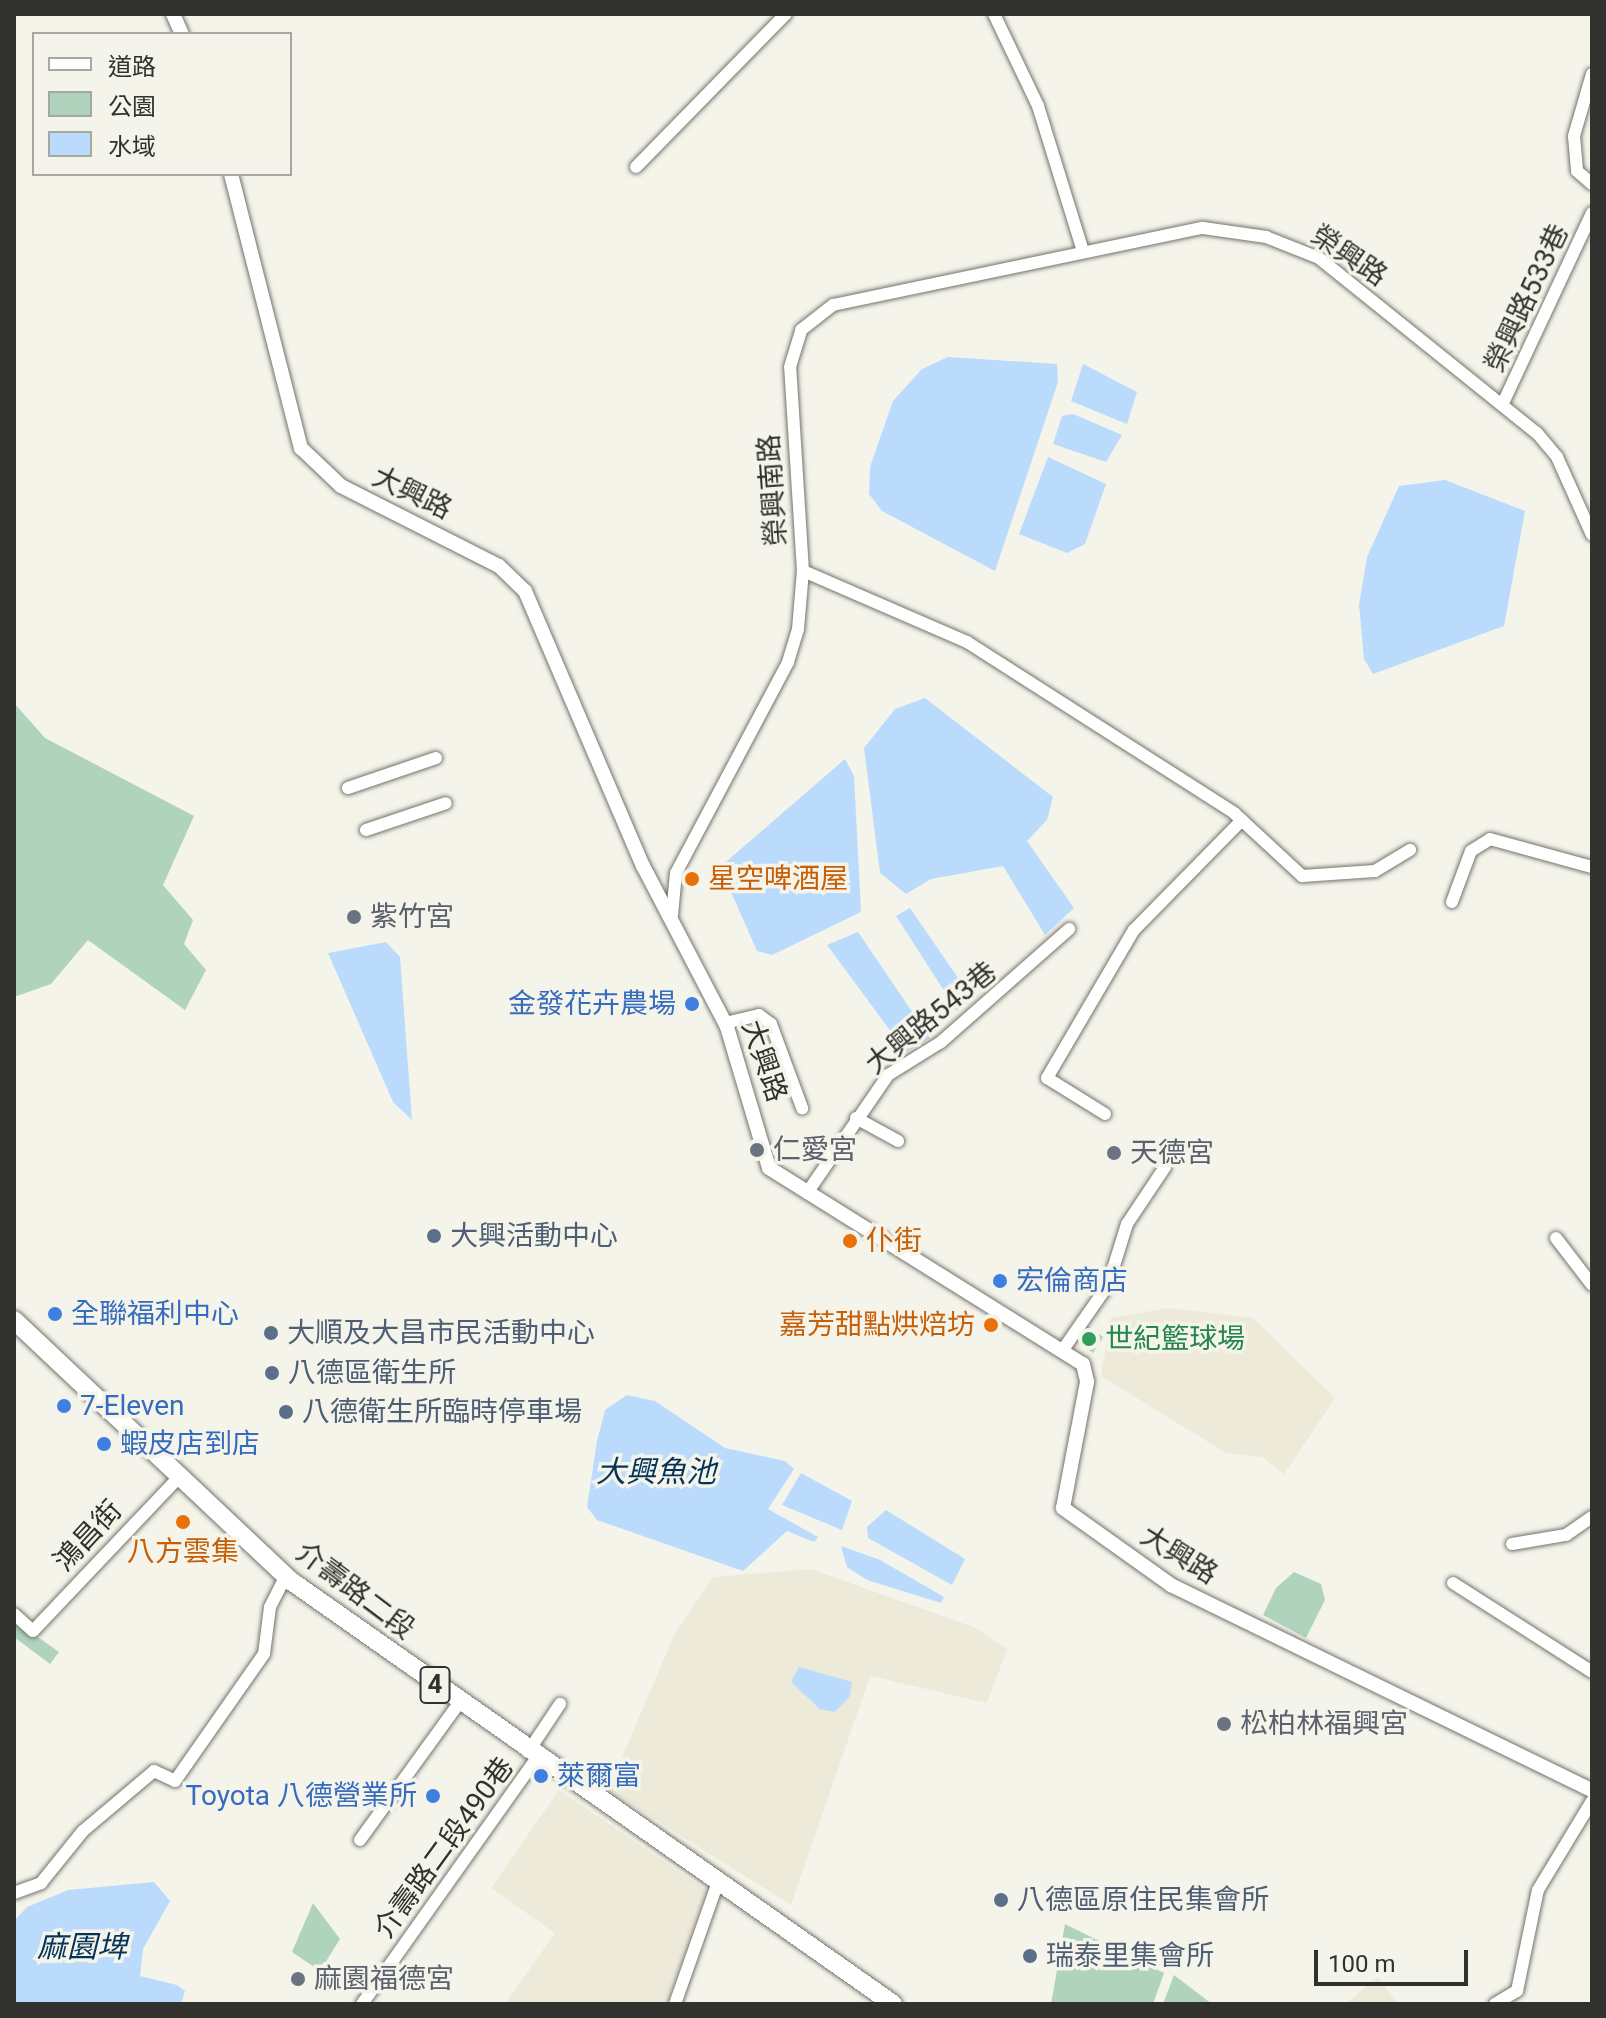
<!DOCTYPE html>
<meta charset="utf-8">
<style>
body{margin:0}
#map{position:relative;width:1606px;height:2018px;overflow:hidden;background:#f5f4eb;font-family:Roboto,"Noto Sans TC",sans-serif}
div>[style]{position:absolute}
.built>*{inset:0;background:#edeada}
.green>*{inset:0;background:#afd3bd}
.water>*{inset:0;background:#badbfc}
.roads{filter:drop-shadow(0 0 2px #74736b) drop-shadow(0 0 2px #74736b)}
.minor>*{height:12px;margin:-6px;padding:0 6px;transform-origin:6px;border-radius:6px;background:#fff}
.tertiary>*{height:14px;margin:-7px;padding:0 7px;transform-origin:7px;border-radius:7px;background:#fff}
.primary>*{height:18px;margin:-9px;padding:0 9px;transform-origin:9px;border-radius:9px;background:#fff}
.dots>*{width:22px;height:22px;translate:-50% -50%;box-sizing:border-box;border:4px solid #f5f4eb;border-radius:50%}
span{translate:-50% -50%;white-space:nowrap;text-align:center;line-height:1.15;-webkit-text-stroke:7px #f5f4eb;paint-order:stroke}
.shield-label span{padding:2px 6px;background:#f5f4eb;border:2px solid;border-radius:6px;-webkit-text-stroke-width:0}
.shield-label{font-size:26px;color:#31312e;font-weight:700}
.street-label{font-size:28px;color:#31312e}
.food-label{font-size:28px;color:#c56008}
.left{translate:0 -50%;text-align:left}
.right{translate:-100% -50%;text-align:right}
.worship-label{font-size:28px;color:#5b616d}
.shop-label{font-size:28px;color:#366cbe}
.service-label{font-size:28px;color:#4e5e75}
.leisure-label{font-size:28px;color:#27864d}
.water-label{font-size:30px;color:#043459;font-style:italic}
.frame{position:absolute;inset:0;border:16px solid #31312e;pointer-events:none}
.legend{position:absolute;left:32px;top:32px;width:260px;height:144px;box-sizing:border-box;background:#f5f4eb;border:2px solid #a7a69f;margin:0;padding:10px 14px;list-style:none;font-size:24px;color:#31312e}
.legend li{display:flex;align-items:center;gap:16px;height:40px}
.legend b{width:40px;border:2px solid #a7a69f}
.scale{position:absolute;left:1314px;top:1950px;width:154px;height:36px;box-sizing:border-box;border:4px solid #31312e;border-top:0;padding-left:10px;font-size:24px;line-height:28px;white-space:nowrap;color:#31312e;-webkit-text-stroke:6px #f5f4eb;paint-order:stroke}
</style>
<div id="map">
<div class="built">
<div style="clip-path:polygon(1168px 1308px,1253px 1318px,1335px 1398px,1284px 1474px,1262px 1457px,1226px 1453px,1101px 1376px,1111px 1318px)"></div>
<div style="clip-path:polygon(811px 1569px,976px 1628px,1007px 1649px,987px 1703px,870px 1676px,791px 1905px,608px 1790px,675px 1633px,713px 1577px)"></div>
<div style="clip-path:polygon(559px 1790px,706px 1890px,667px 2004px,505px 2004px,555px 1933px,491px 1888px)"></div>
<div style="clip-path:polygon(1377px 1977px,1399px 2004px,1346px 2004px)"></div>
</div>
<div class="green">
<div style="clip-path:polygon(14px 703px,45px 738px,194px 816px,163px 885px,193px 920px,184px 944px,206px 970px,185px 1010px,88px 940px,51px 984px,14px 997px)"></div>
<div style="clip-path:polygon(1085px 1324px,1103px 1337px,1093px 1353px,1077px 1342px)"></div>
<div style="clip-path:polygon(1294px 1572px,1321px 1584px,1325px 1600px,1306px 1638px,1263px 1615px,1276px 1588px)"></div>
<div style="clip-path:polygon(14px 1620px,59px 1652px,50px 1664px,14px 1637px)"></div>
<div style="clip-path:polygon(313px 1903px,340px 1939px,320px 1971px,292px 1952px)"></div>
<div style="clip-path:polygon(1065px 1924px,1164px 1973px,1153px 2004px,1051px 2004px)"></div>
<div style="clip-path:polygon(1174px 1975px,1212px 2004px,1163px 2004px)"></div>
</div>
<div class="water">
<div style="clip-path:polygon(948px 357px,1057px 364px,1058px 382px,995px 571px,882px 511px,869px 494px,870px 467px,893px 401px,922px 369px)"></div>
<div style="clip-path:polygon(1083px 364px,1137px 392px,1127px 424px,1071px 401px)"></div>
<div style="clip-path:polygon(1073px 414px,1122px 435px,1106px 462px,1053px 444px,1062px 416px)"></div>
<div style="clip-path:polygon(1048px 457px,1106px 484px,1085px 544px,1067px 553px,1019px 534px)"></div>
<div style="clip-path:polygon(1445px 480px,1525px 511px,1504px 626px,1373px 674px,1364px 659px,1359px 605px,1367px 557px,1399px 486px)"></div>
<div style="clip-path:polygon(925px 698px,1053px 797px,1047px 820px,1027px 841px,1074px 908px,1045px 935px,1003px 866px,931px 879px,906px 894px,880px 873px,864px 748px,895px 709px)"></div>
<div style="clip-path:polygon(845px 759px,854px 776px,861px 912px,772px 955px,757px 951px,720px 867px)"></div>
<div style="clip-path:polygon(910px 908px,971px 997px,957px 1011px,896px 916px)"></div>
<div style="clip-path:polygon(858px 932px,930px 1038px,906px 1052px,827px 945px)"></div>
<div style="clip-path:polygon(386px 942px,400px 957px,412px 1120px,393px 1102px,328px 953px)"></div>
<div style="clip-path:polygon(627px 1395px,655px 1401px,725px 1448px,785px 1461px,794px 1469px,768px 1509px,818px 1537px,814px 1542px,787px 1531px,743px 1571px,597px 1520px,587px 1507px,597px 1441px,605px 1410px)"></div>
<div style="clip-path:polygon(801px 1473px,852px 1501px,842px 1530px,782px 1505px)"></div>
<div style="clip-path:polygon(886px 1510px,965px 1559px,952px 1585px,868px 1538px,867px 1527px)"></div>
<div style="clip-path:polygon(841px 1546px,880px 1560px,944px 1597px,941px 1603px,867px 1580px,847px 1567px)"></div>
<div style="clip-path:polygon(799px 1667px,852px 1682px,850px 1696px,835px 1712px,820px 1709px,791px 1682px)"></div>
<div style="clip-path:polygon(154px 1882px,170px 1901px,143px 1949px,140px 1976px,177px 1985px,185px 1991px,181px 2004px,14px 2004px,14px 1921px,27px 1907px,68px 1890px)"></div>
</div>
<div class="roads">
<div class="minor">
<div style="left:994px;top:14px;width:102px;rotate:64.4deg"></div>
<div style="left:1038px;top:106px;width:149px;rotate:72.8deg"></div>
<div style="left:1592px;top:74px;width:65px;rotate:106.2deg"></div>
<div style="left:1574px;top:136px;width:35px;rotate:85deg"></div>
<div style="left:1577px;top:171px;width:20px;rotate:41deg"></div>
<div style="left:636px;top:167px;width:214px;rotate:-45.6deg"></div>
<div style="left:1503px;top:403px;width:210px;rotate:-64.9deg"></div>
<div style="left:803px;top:571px;width:179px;rotate:23.4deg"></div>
<div style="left:967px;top:642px;width:317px;rotate:32.6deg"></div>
<div style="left:1234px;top:813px;width:93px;rotate:42.8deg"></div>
<div style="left:1302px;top:876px;width:73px;rotate:-3.9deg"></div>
<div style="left:1375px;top:871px;width:41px;rotate:-31deg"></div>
<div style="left:348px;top:788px;width:93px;rotate:-18.8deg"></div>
<div style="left:366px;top:830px;width:84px;rotate:-18.6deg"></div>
<div style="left:1452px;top:902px;width:54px;rotate:-69.6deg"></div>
<div style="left:1471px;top:851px;width:22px;rotate:-32deg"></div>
<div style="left:1490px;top:839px;width:106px;rotate:15.4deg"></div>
<div style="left:672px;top:915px;width:42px;rotate:-84.6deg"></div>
<div style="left:676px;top:873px;width:239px;rotate:-62deg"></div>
<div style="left:788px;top:662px;width:34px;rotate:-73deg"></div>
<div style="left:798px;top:629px;width:58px;rotate:-85.1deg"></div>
<div style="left:803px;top:571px;width:204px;rotate:-93.6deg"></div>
<div style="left:790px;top:367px;width:39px;rotate:-73deg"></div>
<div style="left:801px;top:330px;width:41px;rotate:-38deg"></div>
<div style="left:833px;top:305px;width:378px;rotate:-11.8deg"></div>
<div style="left:1203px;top:228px;width:64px;rotate:8.1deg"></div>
<div style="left:1266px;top:237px;width:57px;rotate:21.6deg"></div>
<div style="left:1319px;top:258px;width:280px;rotate:38.8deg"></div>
<div style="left:1537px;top:433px;width:31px;rotate:50deg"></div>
<div style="left:1557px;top:457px;width:85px;rotate:65.8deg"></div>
<div style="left:725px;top:1023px;width:35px;rotate:-13deg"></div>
<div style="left:759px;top:1015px;width:15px;rotate:37deg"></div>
<div style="left:771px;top:1024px;width:90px;rotate:69.7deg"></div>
<div style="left:1105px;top:1114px;width:68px;rotate:-148.2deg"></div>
<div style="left:1047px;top:1078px;width:172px;rotate:-59.6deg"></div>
<div style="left:1134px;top:930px;width:154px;rotate:-45.5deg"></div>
<div style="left:856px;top:1118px;width:48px;rotate:28.7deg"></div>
<div style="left:807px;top:1193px;width:143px;rotate:-55.5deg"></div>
<div style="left:888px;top:1075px;width:62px;rotate:-31.9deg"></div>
<div style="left:941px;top:1042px;width:171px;rotate:-41.4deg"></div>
<div style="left:1556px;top:1238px;width:59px;rotate:52.5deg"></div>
<div style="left:1062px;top:1351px;width:80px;rotate:-55.1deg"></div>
<div style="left:1108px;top:1285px;width:64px;rotate:-72.7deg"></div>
<div style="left:1127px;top:1224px;width:69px;rotate:-56.3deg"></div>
<div style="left:1512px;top:1544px;width:55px;rotate:-9.5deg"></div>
<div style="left:1566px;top:1535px;width:32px;rotate:-35deg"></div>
<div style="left:1453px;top:1583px;width:165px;rotate:32.6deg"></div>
<div style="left:14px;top:1614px;width:25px;rotate:42deg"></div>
<div style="left:33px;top:1631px;width:212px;rotate:-46.5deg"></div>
<div style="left:528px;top:1752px;width:58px;rotate:-56.3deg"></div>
<div style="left:360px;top:1840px;width:169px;rotate:-54.1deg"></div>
<div style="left:14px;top:1893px;width:29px;rotate:-20deg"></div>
<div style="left:41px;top:1883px;width:67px;rotate:-51.1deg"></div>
<div style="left:83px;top:1831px;width:93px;rotate:-40.2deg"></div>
<div style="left:154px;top:1771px;width:23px;rotate:25deg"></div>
<div style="left:175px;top:1781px;width:155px;rotate:-55deg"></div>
<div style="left:264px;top:1654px;width:47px;rotate:-82.7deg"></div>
<div style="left:270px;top:1607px;width:35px;rotate:-63deg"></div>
<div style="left:362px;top:2004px;width:302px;rotate:-54.6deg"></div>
<div style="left:675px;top:2004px;width:129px;rotate:-70.6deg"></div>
<div style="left:1495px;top:2004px;width:26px;rotate:-31deg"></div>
<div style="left:1517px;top:1991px;width:103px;rotate:-78.3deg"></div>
<div style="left:1538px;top:1890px;width:104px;rotate:-58.8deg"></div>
</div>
<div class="tertiary">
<div style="left:173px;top:14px;width:22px;rotate:66deg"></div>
<div style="left:231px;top:174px;width:283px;rotate:75.7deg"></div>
<div style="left:301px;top:448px;width:55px;rotate:43.5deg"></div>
<div style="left:341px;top:486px;width:177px;rotate:26.9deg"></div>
<div style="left:499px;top:566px;width:36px;rotate:44deg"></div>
<div style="left:525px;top:591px;width:299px;rotate:66.8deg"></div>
<div style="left:643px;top:866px;width:182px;rotate:62.4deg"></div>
<div style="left:727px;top:1027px;width:147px;rotate:73.4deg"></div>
<div style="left:769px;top:1168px;width:370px;rotate:32deg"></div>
<div style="left:1083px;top:1364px;width:18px;rotate:77deg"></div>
<div style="left:1087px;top:1382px;width:128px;rotate:100.8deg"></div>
<div style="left:1063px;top:1508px;width:133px;rotate:35.5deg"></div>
<div style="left:1171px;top:1585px;width:468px;rotate:26deg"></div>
</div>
<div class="primary">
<div style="left:14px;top:1320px;width:381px;rotate:43.3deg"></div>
<div style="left:291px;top:1581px;width:736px;rotate:35.09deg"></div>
</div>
</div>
<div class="dots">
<div style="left:692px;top:879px;background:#e8710a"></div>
<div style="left:354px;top:917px;background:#6b7280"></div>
<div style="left:692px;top:1004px;background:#3f7fe0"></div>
<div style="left:757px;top:1150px;background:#6b7280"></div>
<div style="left:1114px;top:1153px;background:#6b7280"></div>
<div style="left:434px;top:1236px;background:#5c6f8a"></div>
<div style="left:850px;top:1241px;background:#e8710a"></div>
<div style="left:1000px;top:1281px;background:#3f7fe0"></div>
<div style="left:55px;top:1314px;background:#3f7fe0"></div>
<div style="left:991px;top:1325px;background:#e8710a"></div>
<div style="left:271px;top:1333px;background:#5c6f8a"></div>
<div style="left:1089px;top:1339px;background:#2e9e5b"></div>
<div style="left:272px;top:1373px;background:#5c6f8a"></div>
<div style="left:64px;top:1406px;background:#3f7fe0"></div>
<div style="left:286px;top:1412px;background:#5c6f8a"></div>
<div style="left:104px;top:1444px;background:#3f7fe0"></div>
<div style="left:183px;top:1522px;background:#e8710a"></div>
<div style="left:1224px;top:1724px;background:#6b7280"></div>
<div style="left:541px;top:1776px;background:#3f7fe0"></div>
<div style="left:433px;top:1796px;background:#3f7fe0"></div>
<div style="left:1001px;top:1900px;background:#5c6f8a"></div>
<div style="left:1030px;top:1956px;background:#5c6f8a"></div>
<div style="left:298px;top:1979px;background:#6b7280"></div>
</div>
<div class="shield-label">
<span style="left:435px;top:1685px">4</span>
</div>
<div class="street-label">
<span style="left:1349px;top:256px;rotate:34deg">榮興路</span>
<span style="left:1527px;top:298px;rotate:-65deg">榮興路533巷</span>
<span style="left:773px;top:490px;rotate:-94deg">榮興南路</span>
<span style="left:412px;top:493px;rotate:26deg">大興路</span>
<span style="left:931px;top:1018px;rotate:-39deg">大興路543巷</span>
<span style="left:764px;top:1061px;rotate:71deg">大興路</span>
<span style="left:88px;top:1536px;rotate:-47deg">鴻昌街</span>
<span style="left:1179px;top:1555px;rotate:32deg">大興路</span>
<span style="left:355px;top:1591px;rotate:37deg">介壽路二段</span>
<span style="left:444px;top:1848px;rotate:-54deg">介壽路二段490巷</span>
</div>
<div class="food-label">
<span class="left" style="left:708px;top:879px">星空啤酒屋</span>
<span class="left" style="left:866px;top:1241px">仆街</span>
<span class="right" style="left:975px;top:1325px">嘉芳甜點烘焙坊</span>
<span style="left:183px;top:1552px">八方雲集</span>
</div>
<div class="worship-label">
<span class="left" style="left:370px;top:917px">紫竹宮</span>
<span class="left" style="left:773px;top:1150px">仁愛宮</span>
<span class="left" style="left:1130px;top:1153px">天德宮</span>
<span class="left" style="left:1240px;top:1724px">松柏林福興宮</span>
<span class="left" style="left:314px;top:1979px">麻園福德宮</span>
</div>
<div class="shop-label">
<span class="right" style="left:676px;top:1004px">金發花卉農場</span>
<span class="left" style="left:1016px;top:1281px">宏倫商店</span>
<span class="left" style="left:71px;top:1314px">全聯福利中心</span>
<span class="left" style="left:80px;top:1406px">7-Eleven</span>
<span class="left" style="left:120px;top:1444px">蝦皮店到店</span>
<span class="left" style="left:557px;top:1776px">萊爾富</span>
<span class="right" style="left:417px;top:1796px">Toyota 八德營業所</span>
</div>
<div class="service-label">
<span class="left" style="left:450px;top:1236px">大興活動中心</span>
<span class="left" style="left:287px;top:1333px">大順及大昌市民活動中心</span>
<span class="left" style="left:288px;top:1373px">八德區衛生所</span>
<span class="left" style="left:302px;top:1412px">八德衛生所臨時停車場</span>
<span class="left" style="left:1017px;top:1900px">八德區原住民集會所</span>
<span class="left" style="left:1046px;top:1956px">瑞泰里集會所</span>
</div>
<div class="leisure-label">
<span class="left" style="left:1105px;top:1339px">世紀籃球場</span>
</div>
<div class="water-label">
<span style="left:656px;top:1472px">大興魚池</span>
<span style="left:82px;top:1947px">麻園埤</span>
</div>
<div class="frame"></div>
<ul class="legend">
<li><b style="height:10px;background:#fff"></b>道路</li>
<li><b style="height:22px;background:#afd3bd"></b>公園</li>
<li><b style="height:22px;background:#badbfc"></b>水域</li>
</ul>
<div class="scale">100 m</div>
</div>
